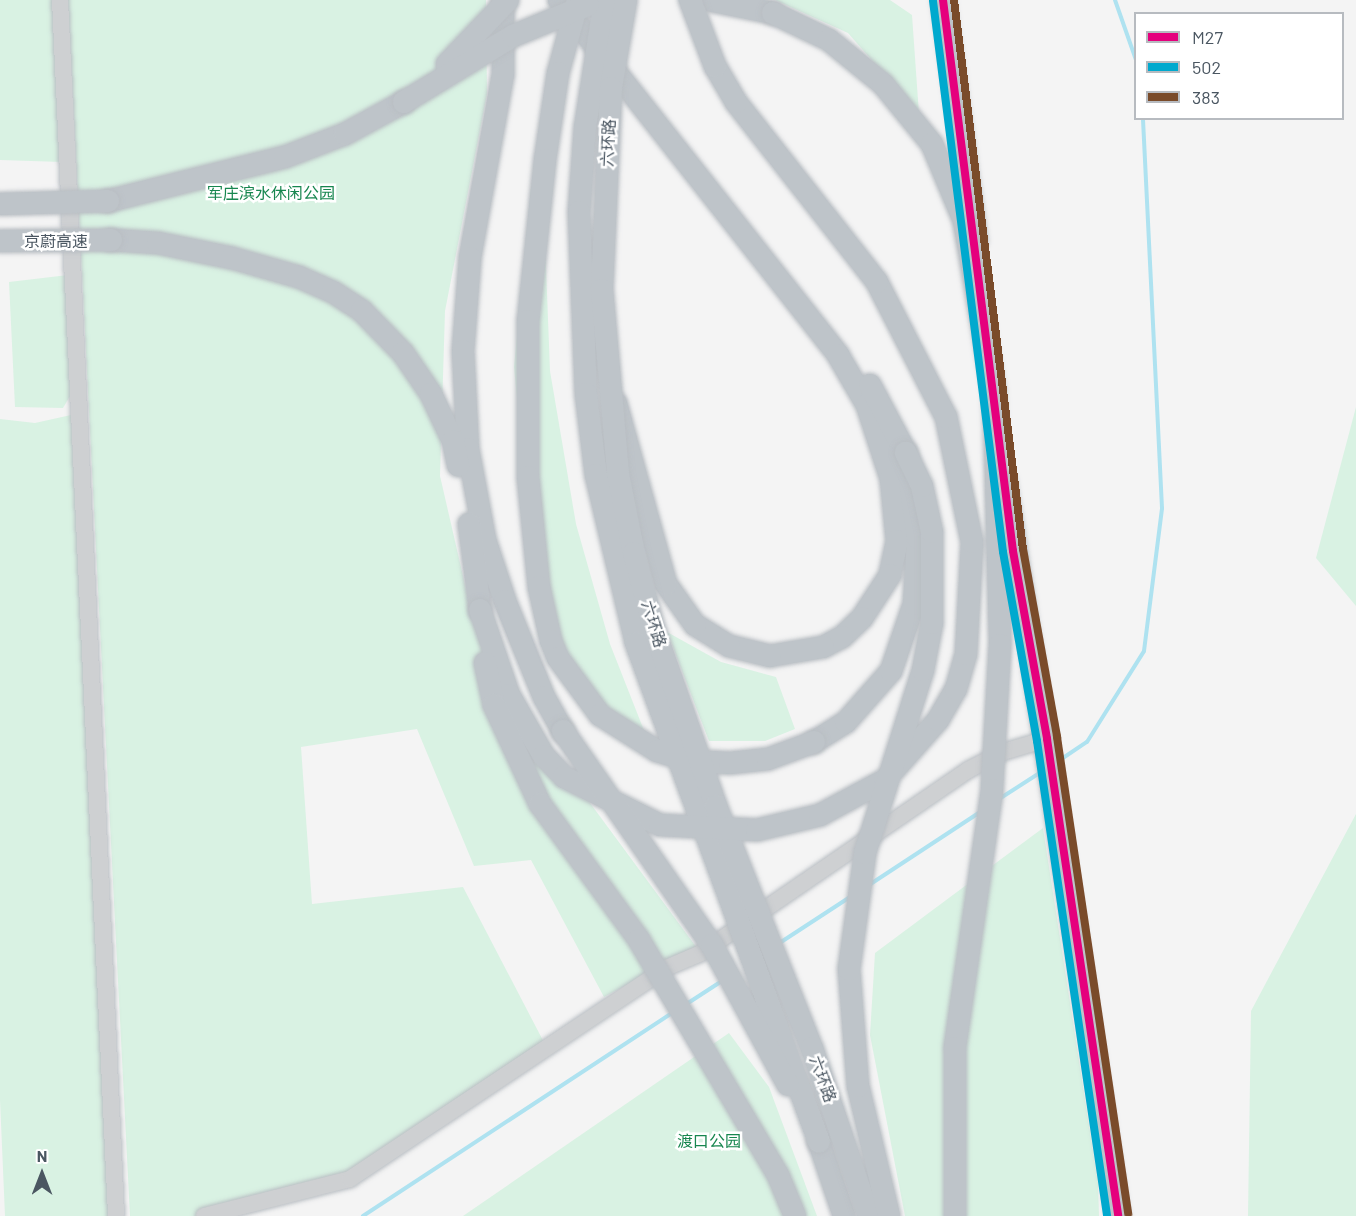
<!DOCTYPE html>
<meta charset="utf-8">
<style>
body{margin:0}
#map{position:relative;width:1356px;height:1216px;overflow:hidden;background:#f4f4f4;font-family:Barlow,"Noto Sans SC",sans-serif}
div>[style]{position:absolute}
.green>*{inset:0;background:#d9f2e3}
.stream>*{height:4px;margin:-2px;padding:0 2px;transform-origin:2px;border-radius:2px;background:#aee2f0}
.roads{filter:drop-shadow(0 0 2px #b9bec3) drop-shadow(0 0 2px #b9bec3)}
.minor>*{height:16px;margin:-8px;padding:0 8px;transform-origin:8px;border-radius:8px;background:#ced0d2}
.highway>*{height:22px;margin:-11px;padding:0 11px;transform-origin:11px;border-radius:11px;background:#bec4c9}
.bridges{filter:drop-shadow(0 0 2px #b9bec3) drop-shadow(0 0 2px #b9bec3)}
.highway-bridge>*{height:22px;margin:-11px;padding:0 11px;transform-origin:11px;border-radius:11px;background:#bec4c9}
.bus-1>*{height:8px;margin:-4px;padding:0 4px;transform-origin:4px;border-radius:4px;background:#e5007d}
.bus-2>*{height:8px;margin:-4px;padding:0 4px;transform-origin:4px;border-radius:4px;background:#00a9ce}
.bus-3>*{height:8px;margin:-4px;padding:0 4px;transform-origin:4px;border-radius:4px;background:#7a4b2a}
span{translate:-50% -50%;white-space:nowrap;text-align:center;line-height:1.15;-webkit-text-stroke:5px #fff;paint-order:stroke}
.street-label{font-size:16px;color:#4a5661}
.park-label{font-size:16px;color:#17864f}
.legend{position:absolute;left:1134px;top:12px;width:210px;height:108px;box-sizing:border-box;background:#fff;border:2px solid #b7bbc0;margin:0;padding:8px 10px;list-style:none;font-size:18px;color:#4a5661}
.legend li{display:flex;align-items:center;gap:12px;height:30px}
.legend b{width:30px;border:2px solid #b7bbc0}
.north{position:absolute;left:12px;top:1144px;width:60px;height:60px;-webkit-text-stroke:4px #fff;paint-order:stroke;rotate:0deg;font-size:16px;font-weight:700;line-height:24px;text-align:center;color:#4a5661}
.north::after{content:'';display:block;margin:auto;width:21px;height:27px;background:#4a5661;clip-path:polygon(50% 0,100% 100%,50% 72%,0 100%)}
</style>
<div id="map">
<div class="green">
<div style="clip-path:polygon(0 0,54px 0,62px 162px,0 160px)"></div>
<div style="clip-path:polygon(68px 0,486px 0,487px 94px,445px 311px,440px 476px,475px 628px,562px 765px,697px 948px,604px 997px,531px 860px,474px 866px,417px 729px,301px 747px,312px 904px,463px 887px,549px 1052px,357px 1184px,230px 1216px,130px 1216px)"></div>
<div style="clip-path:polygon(775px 0,890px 0,912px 15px,919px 114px,848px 33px)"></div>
<div style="clip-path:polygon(531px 187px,543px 188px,550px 371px,576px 524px,610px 644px,645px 733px,591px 708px,537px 607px,514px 367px)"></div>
<div style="clip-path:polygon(68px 275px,73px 391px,63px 408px,15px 407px,9px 282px)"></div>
<div style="clip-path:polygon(1356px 407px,1356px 606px,1316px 558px)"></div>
<div style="clip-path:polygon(71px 415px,110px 1216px,5px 1216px,0 1100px,0 419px,35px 423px)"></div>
<div style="clip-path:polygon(667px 632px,721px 662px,776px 677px,795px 729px,765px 741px,709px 741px)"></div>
<div style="clip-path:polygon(1356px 814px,1356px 1216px,1248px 1216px,1251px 1011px)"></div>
<div style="clip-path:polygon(1043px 828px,1098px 1183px,1099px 1216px,905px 1216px,870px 1035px,875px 953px)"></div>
<div style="clip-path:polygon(729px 1033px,769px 1087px,817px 1216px,463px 1216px)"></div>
</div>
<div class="stream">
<div style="left:1115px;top:0;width:64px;rotate:70.7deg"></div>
<div style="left:1057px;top:762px;width:36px;rotate:-34deg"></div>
<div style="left:1087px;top:742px;width:107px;rotate:-57.9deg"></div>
<div style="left:1144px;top:651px;width:144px;rotate:-82.8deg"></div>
<div style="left:1162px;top:508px;width:390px;rotate:-92.8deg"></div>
<div style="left:999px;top:799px;width:50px;rotate:-32.7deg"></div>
<div style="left:869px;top:885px;width:133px;rotate:-33.3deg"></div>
<div style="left:778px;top:944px;width:86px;rotate:-33.1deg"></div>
<div style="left:685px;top:1005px;width:44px;rotate:-33deg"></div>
<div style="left:363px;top:1216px;width:372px;rotate:-33.3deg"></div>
</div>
<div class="roads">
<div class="minor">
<div style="left:60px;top:0;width:1217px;rotate:87.36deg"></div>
<div style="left:204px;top:1216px;width:151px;rotate:-14.2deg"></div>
<div style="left:350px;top:1179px;width:380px;rotate:-33.7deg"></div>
<div style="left:666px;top:968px;width:38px;rotate:-23deg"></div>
<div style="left:701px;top:953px;width:324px;rotate:-34.4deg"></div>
<div style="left:968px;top:770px;width:39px;rotate:-27deg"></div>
<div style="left:1003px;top:752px;width:46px;rotate:-16.5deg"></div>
</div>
<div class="highway">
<div style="left:503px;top:0;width:74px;rotate:90deg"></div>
<div style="left:503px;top:74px;width:187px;rotate:100.2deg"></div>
<div style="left:470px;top:258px;width:93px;rotate:94.3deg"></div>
<div style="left:463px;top:351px;width:98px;rotate:87.1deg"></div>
<div style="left:468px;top:449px;width:93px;rotate:79.4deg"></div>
<div style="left:485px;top:540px;width:64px;rotate:71.8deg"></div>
<div style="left:505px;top:601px;width:104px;rotate:67.9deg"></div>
<div style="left:544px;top:697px;width:39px;rotate:61deg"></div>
<div style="left:559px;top:0;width:452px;rotate:51.8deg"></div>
<div style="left:838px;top:355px;width:58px;rotate:59.9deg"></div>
<div style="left:867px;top:405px;width:78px;rotate:72deg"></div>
<div style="left:891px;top:479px;width:62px;rotate:84.5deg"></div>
<div style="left:897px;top:541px;width:35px;rotate:102deg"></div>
<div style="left:890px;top:575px;width:51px;rotate:123.1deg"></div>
<div style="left:862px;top:618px;width:28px;rotate:136deg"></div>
<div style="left:842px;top:637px;width:21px;rotate:152deg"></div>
<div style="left:823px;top:647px;width:54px;rotate:170.4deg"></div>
<div style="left:770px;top:656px;width:42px;rotate:-166.3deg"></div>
<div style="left:729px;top:646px;width:40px;rotate:-148deg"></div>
<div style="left:695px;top:625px;width:50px;rotate:-125.3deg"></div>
<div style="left:666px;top:584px;width:187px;rotate:-105.5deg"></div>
<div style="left:708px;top:0;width:66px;rotate:11.3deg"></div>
<div style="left:943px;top:0;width:243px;rotate:82.2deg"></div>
<div style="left:108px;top:201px;width:182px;rotate:-14deg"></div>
<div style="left:285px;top:157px;width:64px;rotate:-21deg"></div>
<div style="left:345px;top:134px;width:67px;rotate:-28.5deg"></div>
<div style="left:111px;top:240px;width:47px;rotate:3.7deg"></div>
<div style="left:158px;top:243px;width:76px;rotate:11.5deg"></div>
<div style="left:232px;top:258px;width:70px;rotate:15.8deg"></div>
<div style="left:299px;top:277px;width:37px;rotate:24deg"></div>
<div style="left:333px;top:292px;width:35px;rotate:33deg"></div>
<div style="left:362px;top:311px;width:59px;rotate:45.7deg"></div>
<div style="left:403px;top:353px;width:50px;rotate:55.7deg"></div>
<div style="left:431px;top:394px;width:52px;rotate:64.9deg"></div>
<div style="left:453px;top:441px;width:25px;rotate:78deg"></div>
<div style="left:1005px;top:482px;width:743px;rotate:81.25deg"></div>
<div style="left:469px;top:524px;width:87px;rotate:82.7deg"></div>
<div style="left:814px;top:742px;width:38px;rotate:-32deg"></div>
<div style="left:846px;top:722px;width:68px;rotate:-48.6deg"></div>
<div style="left:891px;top:671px;width:71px;rotate:-71.1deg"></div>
<div style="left:914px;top:604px;width:66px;rotate:-86.5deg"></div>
<div style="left:918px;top:538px;width:86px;rotate:-98deg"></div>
<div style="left:906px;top:453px;width:77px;rotate:-117.9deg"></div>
<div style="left:819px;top:1142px;width:78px;rotate:71.3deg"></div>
</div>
</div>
<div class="bridges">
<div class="highway-bridge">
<div style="left:578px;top:0;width:76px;rotate:105.3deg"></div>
<div style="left:558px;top:73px;width:88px;rotate:98.5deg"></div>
<div style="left:545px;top:160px;width:162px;rotate:96deg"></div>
<div style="left:528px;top:321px;width:156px;rotate:90deg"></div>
<div style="left:528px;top:477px;width:111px;rotate:84.3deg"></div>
<div style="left:539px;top:587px;width:55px;rotate:77.5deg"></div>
<div style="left:551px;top:641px;width:18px;rotate:68deg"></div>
<div style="left:558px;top:658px;width:71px;rotate:53.6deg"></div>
<div style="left:600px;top:715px;width:67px;rotate:32.3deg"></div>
<div style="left:657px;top:751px;width:34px;rotate:17deg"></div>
<div style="left:689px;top:761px;width:41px;rotate:2.8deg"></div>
<div style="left:730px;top:763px;width:38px;rotate:-6deg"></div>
<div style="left:768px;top:759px;width:49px;rotate:-20.3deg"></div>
<div style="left:605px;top:0;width:129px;rotate:98.9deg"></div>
<div style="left:585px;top:127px;width:85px;rotate:94deg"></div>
<div style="left:579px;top:212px;width:182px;rotate:87.8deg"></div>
<div style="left:586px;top:394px;width:82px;rotate:83deg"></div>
<div style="left:596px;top:475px;width:173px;rotate:76.6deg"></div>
<div style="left:636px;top:643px;width:531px;rotate:69.86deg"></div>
<div style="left:626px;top:0;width:89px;rotate:99.7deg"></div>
<div style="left:611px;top:88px;width:202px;rotate:92.6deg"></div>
<div style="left:602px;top:290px;width:185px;rotate:85deg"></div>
<div style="left:618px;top:474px;width:81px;rotate:78.6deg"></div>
<div style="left:634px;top:553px;width:75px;rotate:75.4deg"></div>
<div style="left:653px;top:626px;width:191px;rotate:70.7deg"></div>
<div style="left:716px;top:806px;width:260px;rotate:68.4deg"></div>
<div style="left:812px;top:1048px;width:177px;rotate:71.3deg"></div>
<div style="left:773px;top:13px;width:62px;rotate:25.7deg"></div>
<div style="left:829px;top:40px;width:70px;rotate:39.2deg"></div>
<div style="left:883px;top:84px;width:77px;rotate:50.8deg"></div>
<div style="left:932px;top:144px;width:83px;rotate:67.4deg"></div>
<div style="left:964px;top:221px;width:173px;rotate:80deg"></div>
<div style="left:994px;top:391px;width:254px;rotate:88.6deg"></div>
<div style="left:1000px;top:645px;width:145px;rotate:93.2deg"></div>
<div style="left:992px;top:790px;width:261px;rotate:98.2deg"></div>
<div style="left:955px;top:1048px;width:168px;rotate:90deg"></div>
<div style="left:447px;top:64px;width:88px;rotate:-46.4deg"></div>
<div style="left:404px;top:102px;width:127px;rotate:-31.2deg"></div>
<div style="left:513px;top:36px;width:81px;rotate:-22.5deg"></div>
<div style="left:0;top:204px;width:108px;rotate:-1.6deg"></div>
<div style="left:0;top:241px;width:111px;rotate:-0.5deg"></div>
<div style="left:480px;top:610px;width:90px;rotate:71.2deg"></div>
<div style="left:509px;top:695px;width:70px;rotate:60.2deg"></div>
<div style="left:544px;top:756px;width:29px;rotate:46deg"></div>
<div style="left:564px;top:777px;width:107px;rotate:26.6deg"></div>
<div style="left:660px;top:825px;width:97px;rotate:3deg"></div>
<div style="left:757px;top:830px;width:65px;rotate:-13.4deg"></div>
<div style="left:820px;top:815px;width:74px;rotate:-28.3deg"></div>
<div style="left:885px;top:780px;width:80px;rotate:-48.5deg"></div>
<div style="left:938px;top:720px;width:36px;rotate:-60deg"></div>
<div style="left:956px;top:689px;width:36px;rotate:-74deg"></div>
<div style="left:966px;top:654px;width:112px;rotate:-86.9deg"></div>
<div style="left:972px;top:542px;width:128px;rotate:-101.7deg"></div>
<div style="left:946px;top:417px;width:152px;rotate:-117.1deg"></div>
<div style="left:877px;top:282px;width:229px;rotate:-128.1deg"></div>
<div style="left:736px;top:102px;width:42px;rotate:-120.3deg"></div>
<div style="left:715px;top:66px;width:71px;rotate:-110.7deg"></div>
<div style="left:485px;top:663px;width:43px;rotate:77.9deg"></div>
<div style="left:494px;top:705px;width:109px;rotate:65.1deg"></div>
<div style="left:540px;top:804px;width:168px;rotate:53.9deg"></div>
<div style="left:639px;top:940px;width:273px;rotate:59.4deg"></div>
<div style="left:778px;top:1175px;width:44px;rotate:67.5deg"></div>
<div style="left:563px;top:731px;width:261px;rotate:55.2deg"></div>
<div style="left:712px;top:945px;width:159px;rotate:61.5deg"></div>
<div style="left:889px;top:1216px;width:134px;rotate:-103.4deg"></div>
<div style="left:858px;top:1086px;width:117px;rotate:-94.4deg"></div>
<div style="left:849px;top:969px;width:117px;rotate:-82.1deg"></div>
<div style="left:865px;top:853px;width:192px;rotate:-72.4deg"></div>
<div style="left:923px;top:670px;width:48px;rotate:-79.2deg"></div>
<div style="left:932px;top:623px;width:91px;rotate:-90deg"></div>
<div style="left:932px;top:532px;width:47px;rotate:-102.3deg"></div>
<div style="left:922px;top:486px;width:37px;rotate:-116deg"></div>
</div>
</div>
<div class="bus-1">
<div style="left:943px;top:0;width:555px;rotate:82.76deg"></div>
<div style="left:1013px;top:551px;width:191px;rotate:79.7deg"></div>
<div style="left:1047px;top:739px;width:482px;rotate:81.5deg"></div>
</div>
<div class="bus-2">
<div style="left:933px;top:1px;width:555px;rotate:82.76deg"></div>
<div style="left:1003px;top:552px;width:192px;rotate:79.8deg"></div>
<div style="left:1037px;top:741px;width:480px;rotate:81.6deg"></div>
</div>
<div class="bus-3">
<div style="left:954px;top:0;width:553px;rotate:82.84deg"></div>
<div style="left:1023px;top:549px;width:191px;rotate:79.7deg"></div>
<div style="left:1057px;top:737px;width:482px;rotate:81.5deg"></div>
</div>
<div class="street-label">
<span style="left:608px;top:143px;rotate:-87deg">六环路</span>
<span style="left:56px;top:241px">京蔚高速</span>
<span style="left:654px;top:624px;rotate:73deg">六环路</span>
<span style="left:823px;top:1079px;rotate:70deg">六环路</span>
</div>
<div class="park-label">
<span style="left:271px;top:193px">军庄滨水休闲公园</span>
<span style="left:709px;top:1141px">渡口公园</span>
</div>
<ul class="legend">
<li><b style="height:8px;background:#e5007d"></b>M27</li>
<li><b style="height:8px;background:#00a9ce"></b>502</li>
<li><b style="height:8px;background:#7a4b2a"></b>383</li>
</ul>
<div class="north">N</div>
</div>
